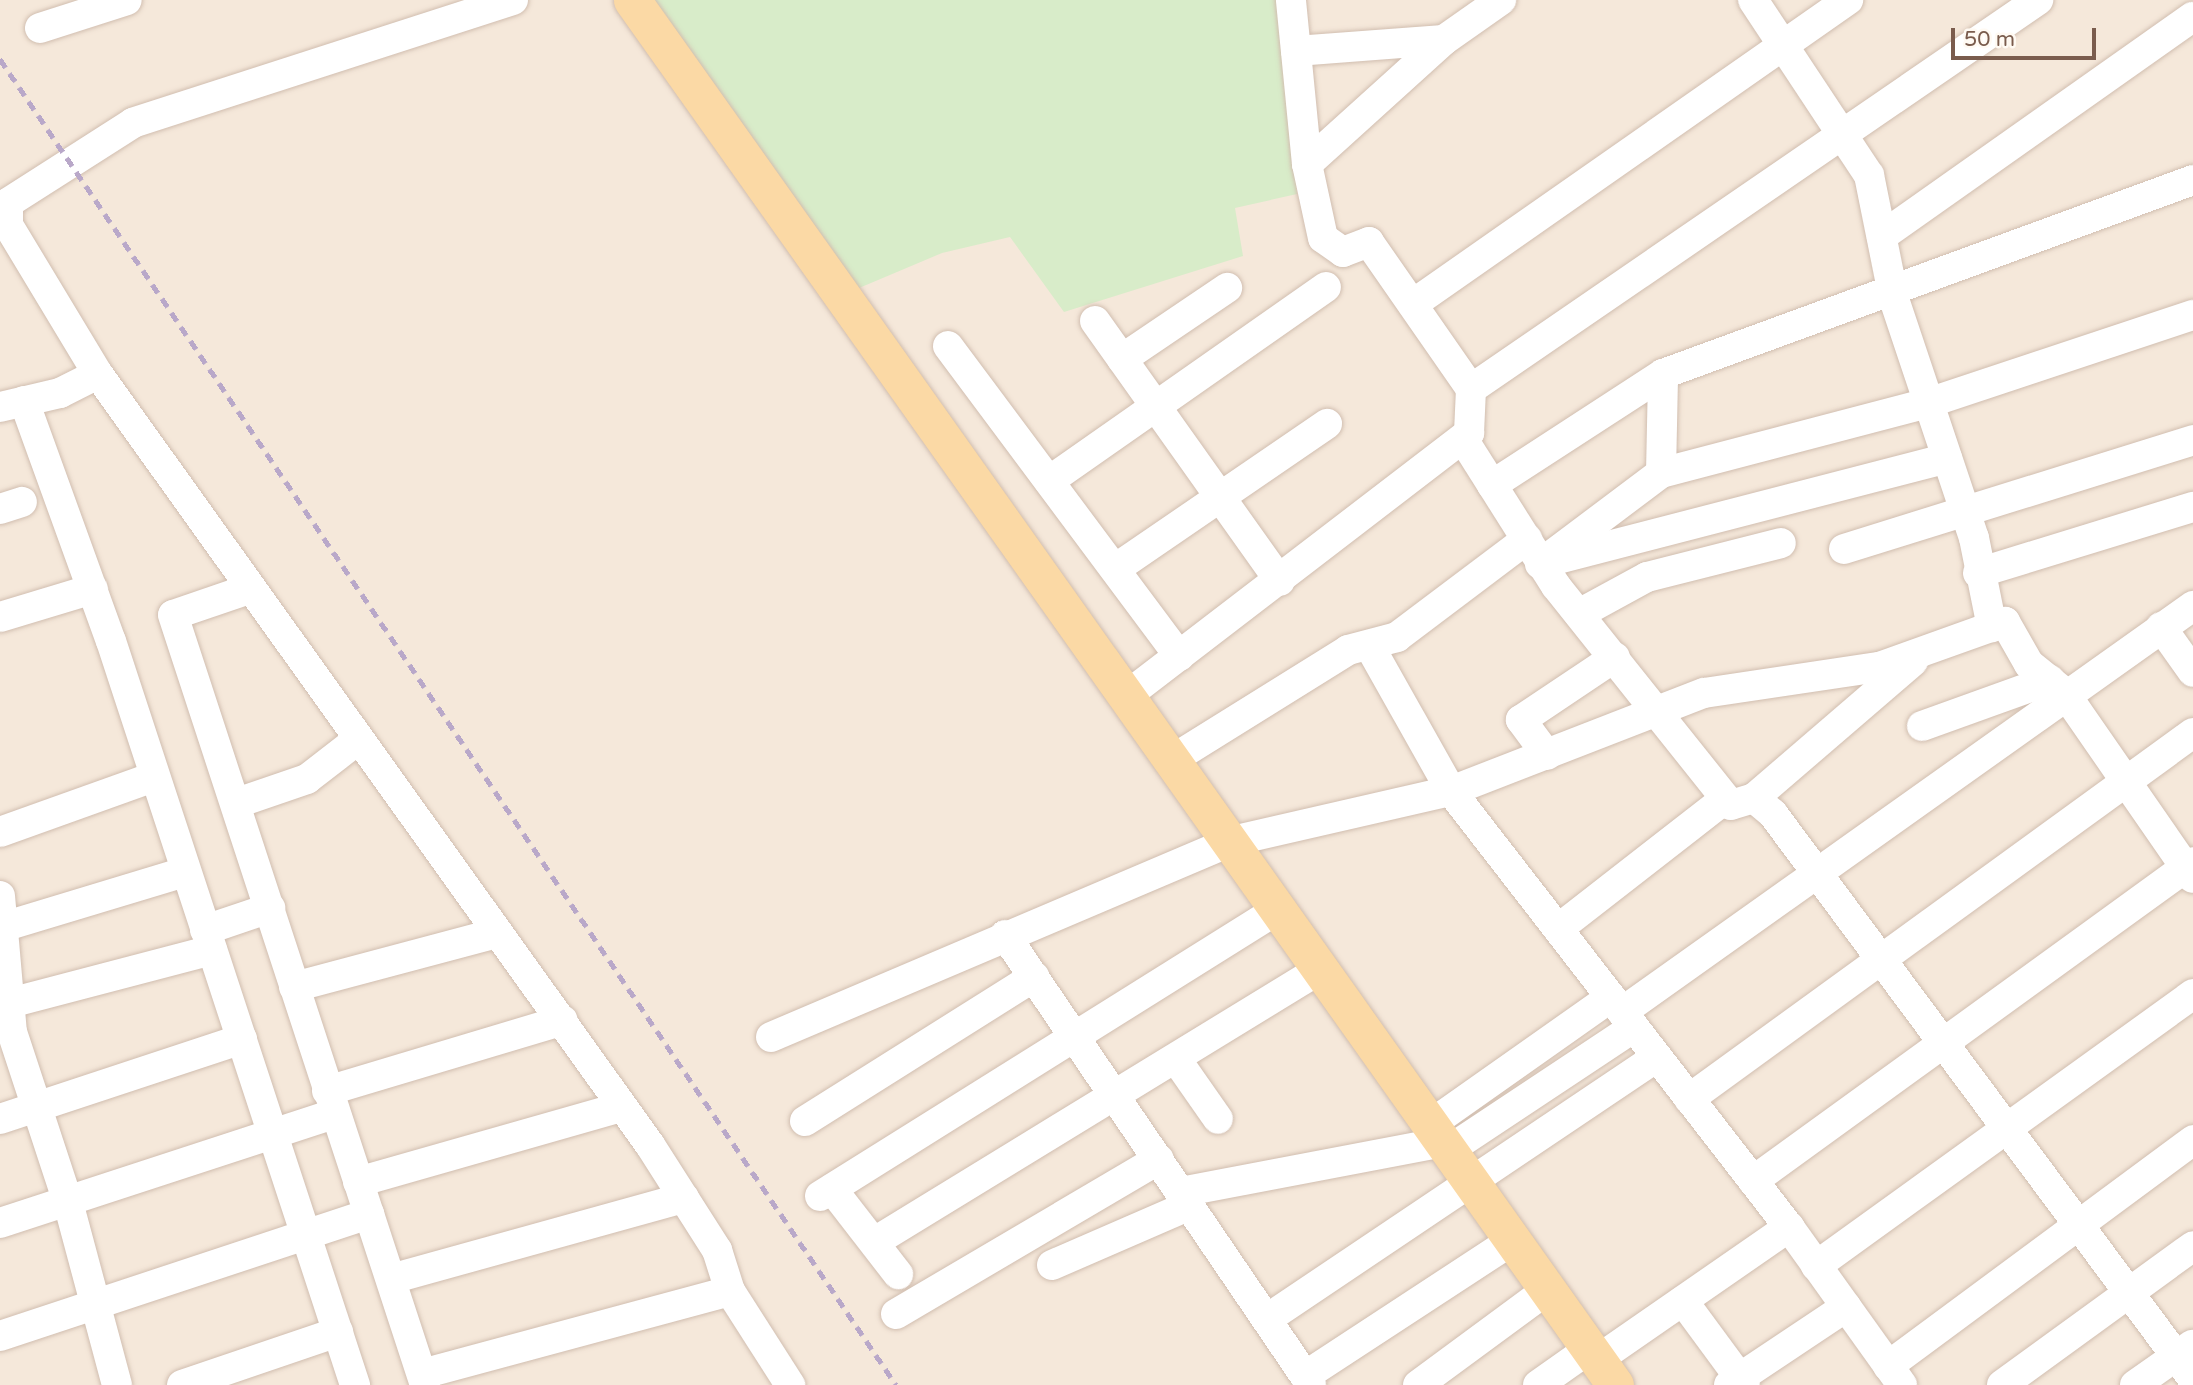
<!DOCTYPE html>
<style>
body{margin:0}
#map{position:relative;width:2193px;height:1385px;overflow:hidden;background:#fdf6ec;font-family:"Varela Round",sans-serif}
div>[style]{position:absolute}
.residential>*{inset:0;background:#f5e8da;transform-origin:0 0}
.green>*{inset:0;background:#d8ecc9}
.roads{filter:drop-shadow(0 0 2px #d1beb0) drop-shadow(0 0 2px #d1beb0)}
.minor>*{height:30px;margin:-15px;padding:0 15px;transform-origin:15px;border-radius:15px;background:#fff}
.major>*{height:37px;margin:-18.5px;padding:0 18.5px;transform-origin:18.5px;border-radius:18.5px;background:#fbd9a5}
.rail>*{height:5px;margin-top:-2.5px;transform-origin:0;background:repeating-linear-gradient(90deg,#b9a8c9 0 10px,transparent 0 17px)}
span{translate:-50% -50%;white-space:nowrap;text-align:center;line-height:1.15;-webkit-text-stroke:6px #fffaf3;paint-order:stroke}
.scale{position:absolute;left:1951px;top:28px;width:145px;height:32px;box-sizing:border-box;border:4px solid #7a5c4d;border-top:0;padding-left:9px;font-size:21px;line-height:24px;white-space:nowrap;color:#7a5c4d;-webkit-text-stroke:5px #fffaf3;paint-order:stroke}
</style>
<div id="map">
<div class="residential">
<div style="left:0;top:0;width:2193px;height:1385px"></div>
</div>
<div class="green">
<div style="clip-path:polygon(648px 0,1280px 0,1297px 194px,1235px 208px,1243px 256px,1064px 312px,1010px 237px,942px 253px,852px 291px)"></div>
</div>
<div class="roads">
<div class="minor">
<div style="left:513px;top:0;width:399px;rotate:162.1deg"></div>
<div style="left:133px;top:123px;width:148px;rotate:147.4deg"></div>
<div style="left:8px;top:203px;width:22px;rotate:90deg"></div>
<div style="left:8px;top:225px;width:174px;rotate:58.9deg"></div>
<div style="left:98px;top:374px;width:948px;rotate:54.4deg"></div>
<div style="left:650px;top:1145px;width:125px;rotate:57.5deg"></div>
<div style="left:717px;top:1250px;width:43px;rotate:72.4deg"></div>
<div style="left:730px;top:1291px;width:112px;rotate:57.4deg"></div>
<div style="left:1753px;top:0;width:210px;rotate:56.5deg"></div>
<div style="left:1869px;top:175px;width:126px;rotate:78.6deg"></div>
<div style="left:1894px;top:299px;width:252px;rotate:71.5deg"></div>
<div style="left:1974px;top:538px;width:91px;rotate:78.6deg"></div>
<div style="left:40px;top:28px;width:91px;rotate:-17.8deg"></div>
<div style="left:1296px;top:51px;width:148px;rotate:-4.3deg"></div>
<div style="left:1307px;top:164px;width:185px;rotate:-42.1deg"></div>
<div style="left:1444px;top:40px;width:70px;rotate:-35.1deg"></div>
<div style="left:1882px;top:236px;width:380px;rotate:-35.2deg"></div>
<div style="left:1413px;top:304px;width:531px;rotate:-34.95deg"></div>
<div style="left:1095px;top:321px;width:319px;rotate:54.6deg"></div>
<div style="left:948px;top:346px;width:387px;rotate:53.3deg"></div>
<div style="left:1122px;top:359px;width:127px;rotate:-34.1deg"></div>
<div style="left:1471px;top:389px;width:688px;rotate:-34.45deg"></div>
<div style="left:24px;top:401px;width:255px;rotate:70.1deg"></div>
<div style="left:111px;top:641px;width:783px;rotate:71.84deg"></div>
<div style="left:0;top:407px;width:62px;rotate:-13.1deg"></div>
<div style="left:60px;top:393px;width:42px;rotate:-26.6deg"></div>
<div style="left:1463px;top:439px;width:174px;rotate:57.7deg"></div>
<div style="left:1556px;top:586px;width:280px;rotate:51.4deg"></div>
<div style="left:1731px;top:805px;width:24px;rotate:-17deg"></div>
<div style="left:1754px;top:798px;width:25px;rotate:40deg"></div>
<div style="left:1773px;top:814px;width:704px;rotate:53.37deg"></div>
<div style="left:1661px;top:473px;width:99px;rotate:-88.8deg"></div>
<div style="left:1049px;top:481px;width:338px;rotate:-35deg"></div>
<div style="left:1492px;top:485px;width:204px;rotate:-33deg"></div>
<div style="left:1663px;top:374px;width:564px;rotate:-20.1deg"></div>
<div style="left:0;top:509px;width:23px;rotate:-18deg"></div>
<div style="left:1844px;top:549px;width:366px;rotate:-17.3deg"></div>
<div style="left:1554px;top:560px;width:406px;rotate:-14.5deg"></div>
<div style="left:1540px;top:564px;width:151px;rotate:-36.9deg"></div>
<div style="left:1661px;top:473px;width:276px;rotate:-14.7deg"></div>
<div style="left:1928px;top:403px;width:279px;rotate:-18.4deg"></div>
<div style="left:1115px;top:569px;width:257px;rotate:-34.4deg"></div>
<div style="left:1978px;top:573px;width:225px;rotate:-17.1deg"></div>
<div style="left:249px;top:589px;width:80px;rotate:161.1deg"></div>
<div style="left:173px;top:615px;width:810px;rotate:71.88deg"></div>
<div style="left:1579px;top:614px;width:77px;rotate:-28.6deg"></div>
<div style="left:1647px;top:577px;width:138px;rotate:-14.2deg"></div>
<div style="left:0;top:617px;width:97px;rotate:-16.8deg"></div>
<div style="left:2161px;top:627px;width:55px;rotate:54.6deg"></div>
<div style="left:1370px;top:647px;width:165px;rotate:60.6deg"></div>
<div style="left:1451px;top:791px;width:552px;rotate:52.22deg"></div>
<div style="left:1789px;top:1227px;width:194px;rotate:54.4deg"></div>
<div style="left:1125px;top:697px;width:434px;rotate:-37.5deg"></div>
<div style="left:1469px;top:433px;width:44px;rotate:-87.4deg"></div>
<div style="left:1471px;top:389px;width:179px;rotate:-124.8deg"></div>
<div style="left:1369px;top:242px;width:28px;rotate:159deg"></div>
<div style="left:1343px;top:252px;width:24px;rotate:-145deg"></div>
<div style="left:1323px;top:238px;width:76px;rotate:-102.2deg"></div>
<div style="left:1307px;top:164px;width:165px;rotate:-95.6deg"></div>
<div style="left:1922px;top:726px;width:136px;rotate:-19.8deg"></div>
<div style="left:1547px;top:755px;width:44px;rotate:-126.6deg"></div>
<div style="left:1521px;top:720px;width:113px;rotate:-33.8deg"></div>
<div style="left:1170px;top:761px;width:210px;rotate:-31.9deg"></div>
<div style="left:1348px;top:650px;width:51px;rotate:-14.9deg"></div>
<div style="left:1397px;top:637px;width:163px;rotate:-37deg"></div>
<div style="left:1754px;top:798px;width:210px;rotate:-40.7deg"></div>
<div style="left:237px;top:803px;width:74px;rotate:-18.9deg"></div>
<div style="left:307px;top:779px;width:62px;rotate:-37.8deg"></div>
<div style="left:0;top:832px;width:164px;rotate:-19.7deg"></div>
<div style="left:0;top:896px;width:137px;rotate:85deg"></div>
<div style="left:12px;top:1032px;width:179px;rotate:71.8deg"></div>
<div style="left:68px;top:1202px;width:189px;rotate:75deg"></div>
<div style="left:6px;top:926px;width:187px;rotate:-16.8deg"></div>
<div style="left:1558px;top:929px;width:212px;rotate:-37.9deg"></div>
<div style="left:205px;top:930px;width:69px;rotate:-18.7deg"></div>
<div style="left:1005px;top:935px;width:544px;rotate:55.78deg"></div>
<div style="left:294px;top:987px;width:206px;rotate:-14.9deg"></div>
<div style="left:6px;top:1004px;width:213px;rotate:-14.7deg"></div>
<div style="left:1622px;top:1012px;width:701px;rotate:-35.41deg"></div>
<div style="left:771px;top:1037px;width:501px;rotate:-23.03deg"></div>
<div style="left:1232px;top:841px;width:225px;rotate:-12.9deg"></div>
<div style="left:1451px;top:791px;width:271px;rotate:-21.2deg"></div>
<div style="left:1704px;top:693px;width:177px;rotate:-8.5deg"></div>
<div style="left:1879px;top:667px;width:134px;rotate:-19.7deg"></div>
<div style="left:2005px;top:622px;width:48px;rotate:60.3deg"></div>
<div style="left:2029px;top:664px;width:45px;rotate:38.7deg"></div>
<div style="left:2064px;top:692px;width:226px;rotate:55.3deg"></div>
<div style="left:1176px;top:1059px;width:73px;rotate:55deg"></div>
<div style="left:327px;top:1091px;width:246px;rotate:-16.7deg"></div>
<div style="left:1689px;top:1099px;width:623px;rotate:-35.99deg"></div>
<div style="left:0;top:1119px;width:255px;rotate:-18.3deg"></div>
<div style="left:805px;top:1121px;width:271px;rotate:-32.2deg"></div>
<div style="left:1431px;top:1124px;width:220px;rotate:-35.2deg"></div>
<div style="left:1449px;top:1150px;width:222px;rotate:-33.6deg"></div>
<div style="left:1753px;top:1181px;width:543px;rotate:-35.94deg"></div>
<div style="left:358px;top:1182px;width:274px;rotate:-15.9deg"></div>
<div style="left:832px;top:1189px;width:108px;rotate:52.2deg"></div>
<div style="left:1181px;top:1192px;width:267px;rotate:-10.8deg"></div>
<div style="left:820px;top:1196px;width:543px;rotate:-32.05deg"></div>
<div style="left:0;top:1223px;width:351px;rotate:-18.1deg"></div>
<div style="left:876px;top:1241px;width:523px;rotate:-31.47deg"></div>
<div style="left:1052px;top:1265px;width:150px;rotate:-23.5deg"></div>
<div style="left:1816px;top:1266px;width:465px;rotate:-35.8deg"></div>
<div style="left:391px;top:1279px;width:304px;rotate:-15.5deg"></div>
<div style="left:1683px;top:1301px;width:104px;rotate:53.6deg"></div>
<div style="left:896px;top:1314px;width:305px;rotate:-30.5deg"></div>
<div style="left:1267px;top:1319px;width:470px;rotate:-33.9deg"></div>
<div style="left:0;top:1336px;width:389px;rotate:-18.3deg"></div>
<div style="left:1597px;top:1360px;width:234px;rotate:-34.7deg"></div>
<div style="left:1888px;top:1366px;width:380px;rotate:-36.5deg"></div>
<div style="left:422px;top:1374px;width:319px;rotate:-15.1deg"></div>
<div style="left:1305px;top:1376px;width:249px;rotate:-33.2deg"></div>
<div style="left:182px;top:1385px;width:165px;rotate:-18.8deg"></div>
<div style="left:1418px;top:1385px;width:160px;rotate:-36.4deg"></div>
<div style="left:1538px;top:1385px;width:62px;rotate:-35.2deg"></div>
<div style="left:1729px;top:1385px;width:141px;rotate:-33.7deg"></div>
<div style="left:2002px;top:1385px;width:236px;rotate:-36deg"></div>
<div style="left:2135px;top:1385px;width:70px;rotate:-35.1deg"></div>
</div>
<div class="major">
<div style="left:632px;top:0;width:1698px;rotate:54.63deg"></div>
</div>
</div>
<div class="rail">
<div style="left:0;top:59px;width:1600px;rotate:55.95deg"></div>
</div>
<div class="scale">50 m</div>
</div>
